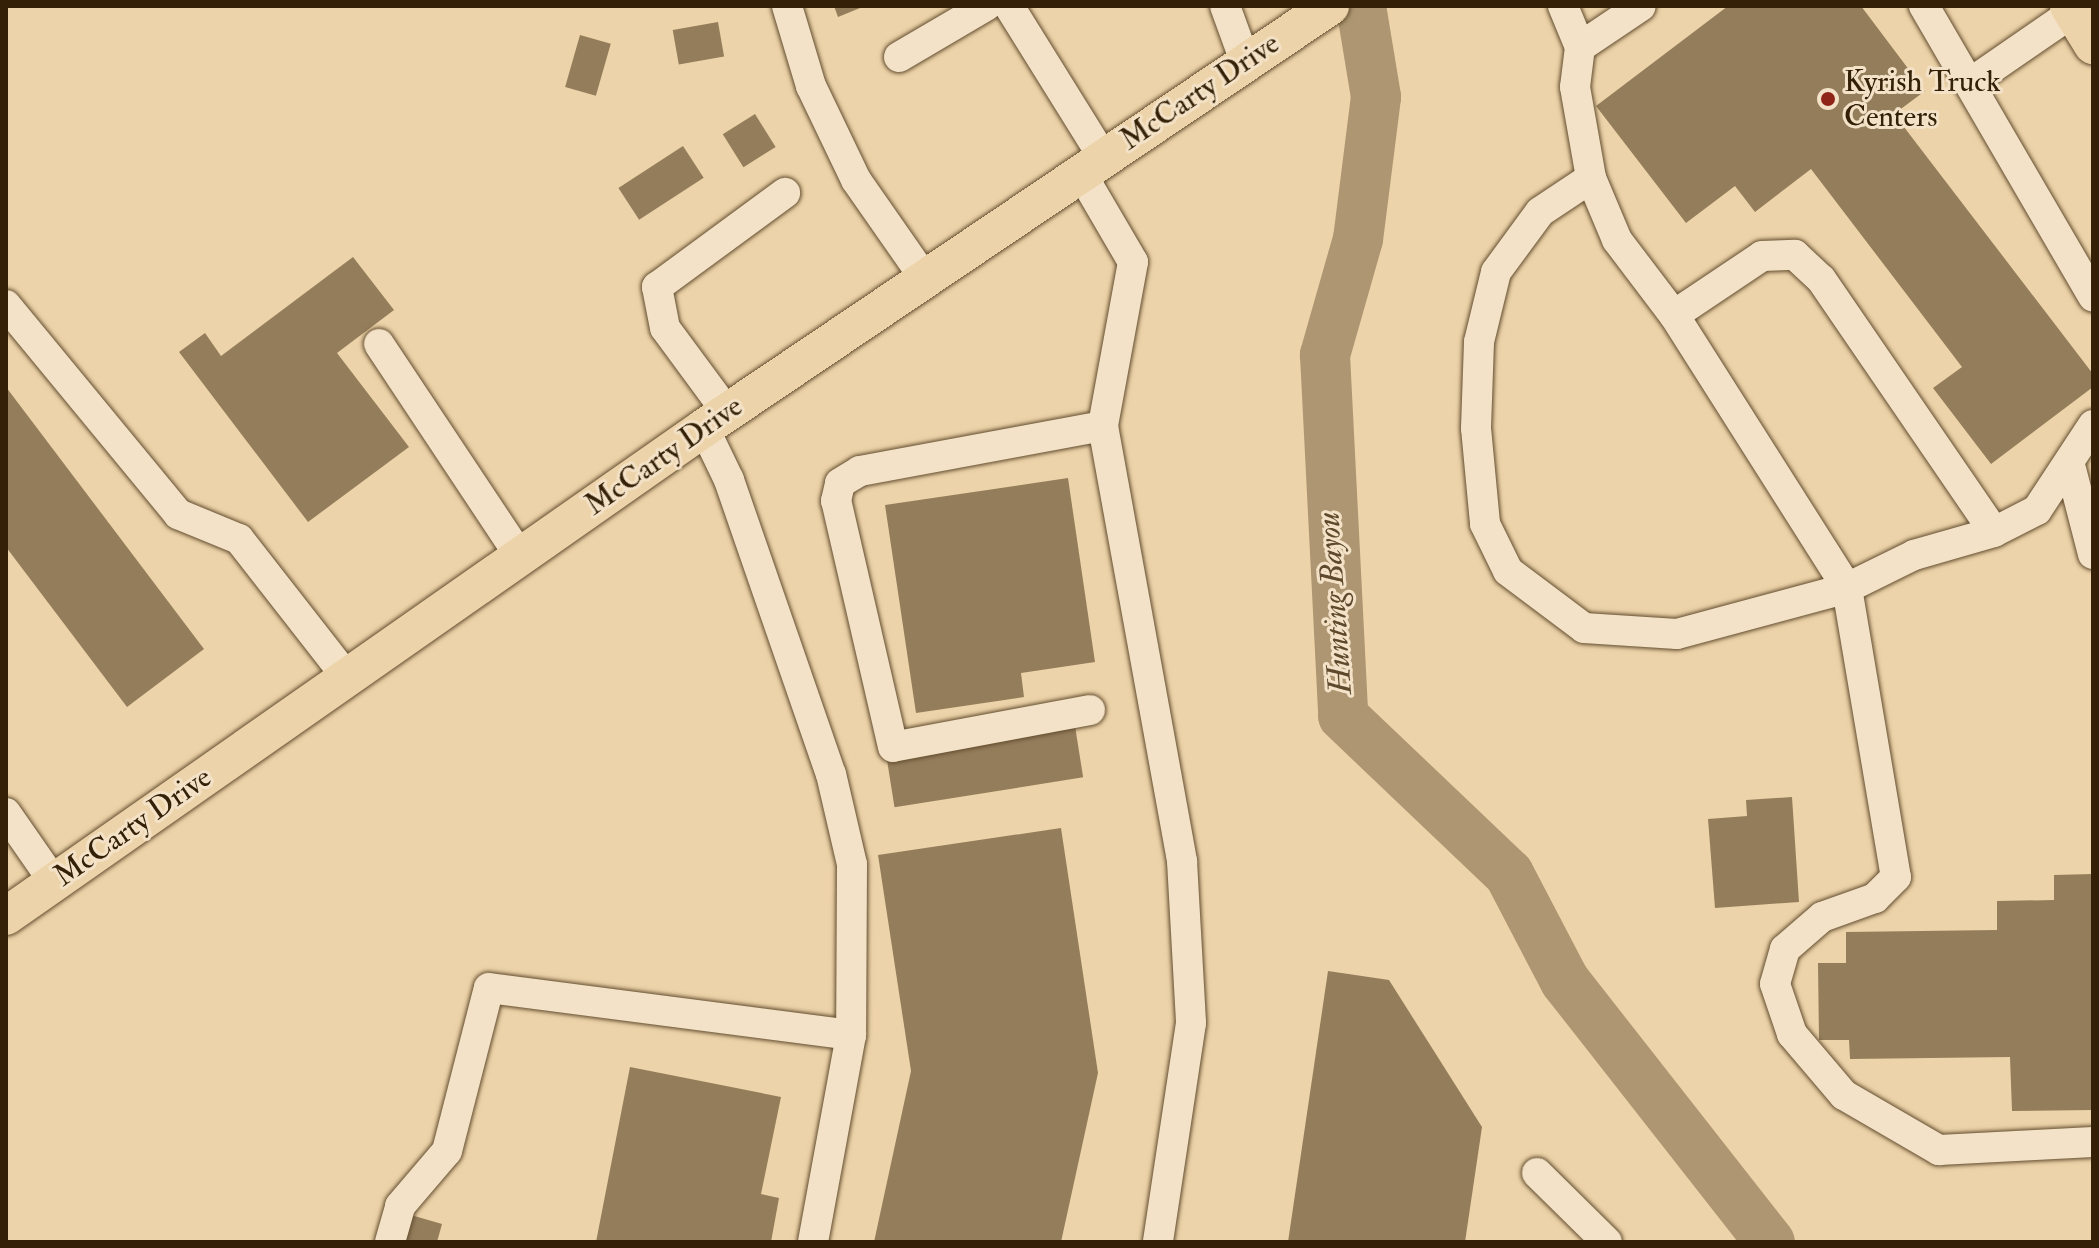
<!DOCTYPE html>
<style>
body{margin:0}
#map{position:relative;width:2099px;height:1248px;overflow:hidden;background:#edd3a9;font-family:"IM FELL Double Pica",serif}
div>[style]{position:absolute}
.river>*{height:50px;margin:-25px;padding:0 25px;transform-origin:25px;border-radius:25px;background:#ae9672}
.building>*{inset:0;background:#947d5b;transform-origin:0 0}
.roads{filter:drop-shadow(0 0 2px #624d2f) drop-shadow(0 0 2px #624d2f)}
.minor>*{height:30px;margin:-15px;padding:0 15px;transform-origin:15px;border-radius:15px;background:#f3e2c7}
.major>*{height:38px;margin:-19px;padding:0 19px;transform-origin:19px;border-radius:19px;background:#edd3a9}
.dots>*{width:22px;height:22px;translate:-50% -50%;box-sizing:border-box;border:4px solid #f3e2c7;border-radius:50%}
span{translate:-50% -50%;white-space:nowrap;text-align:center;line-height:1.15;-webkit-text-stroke:6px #f3e2c7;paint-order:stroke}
.poi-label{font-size:30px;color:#342006}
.left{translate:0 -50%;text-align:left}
.street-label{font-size:30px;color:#342006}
.water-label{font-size:32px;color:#5f492c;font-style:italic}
.frame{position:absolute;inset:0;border:8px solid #342006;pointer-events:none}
</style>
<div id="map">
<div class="river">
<div style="left:1361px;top:6px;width:92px;rotate:80.6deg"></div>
<div style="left:1376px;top:97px;width:143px;rotate:97.2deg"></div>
<div style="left:1358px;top:239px;width:121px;rotate:105.9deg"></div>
<div style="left:1325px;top:355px;width:361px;rotate:87.1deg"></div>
<div style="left:1343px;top:716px;width:229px;rotate:43.6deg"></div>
<div style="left:1509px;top:874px;width:121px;rotate:62.4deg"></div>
<div style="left:1565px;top:981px;width:332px;rotate:51.9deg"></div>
</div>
<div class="building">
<div style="clip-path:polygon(834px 6px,865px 6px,838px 17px)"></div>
<div style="clip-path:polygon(1728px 6px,1861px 6px,1925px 91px,1894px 114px,2093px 374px,2093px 387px,1991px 464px,1933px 388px,1962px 367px,1811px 169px,1755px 212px,1735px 186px,1686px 223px,1596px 106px)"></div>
<div style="left:718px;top:22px;width:35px;height:46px;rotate:80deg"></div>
<div style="left:580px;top:35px;width:32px;height:54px;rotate:16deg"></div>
<div style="left:755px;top:114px;width:39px;height:38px;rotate:58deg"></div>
<div style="left:683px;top:146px;width:38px;height:77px;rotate:57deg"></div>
<div style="clip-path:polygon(353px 257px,394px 310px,337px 353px,409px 447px,308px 522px,179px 352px,205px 333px,221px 356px)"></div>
<div style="clip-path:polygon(6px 387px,204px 649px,127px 707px,6px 547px)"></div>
<div style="clip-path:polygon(1068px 478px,1095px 662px,1021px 673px,1024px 697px,916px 713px,885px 505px)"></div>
<div style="left:1075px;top:726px;width:52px;height:191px;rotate:81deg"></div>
<div style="clip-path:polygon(1792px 797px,1799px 902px,1715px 908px,1708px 819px,1747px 816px,1746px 800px)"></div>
<div style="clip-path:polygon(1061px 828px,1098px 1073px,1061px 1242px,874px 1242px,911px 1071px,878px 855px)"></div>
<div style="clip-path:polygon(2093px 874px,2093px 1110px,2012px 1111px,2010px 1057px,1850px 1059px,1849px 1040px,1819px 1040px,1818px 963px,1846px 963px,1846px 932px,1997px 930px,1997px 901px,2054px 900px,2054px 875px)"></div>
<div style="clip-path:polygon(1328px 971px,1389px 980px,1482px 1127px,1465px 1242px,1288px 1242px)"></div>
<div style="clip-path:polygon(630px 1067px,781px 1097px,761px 1194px,779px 1198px,771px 1242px,596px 1242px)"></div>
<div style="clip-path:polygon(411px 1215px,442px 1224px,437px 1242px,404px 1242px)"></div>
</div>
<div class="roads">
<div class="minor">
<div style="left:787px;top:6px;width:84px;rotate:73.3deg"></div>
<div style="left:811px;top:86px;width:104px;rotate:64.4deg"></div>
<div style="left:856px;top:180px;width:121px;rotate:55.1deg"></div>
<div style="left:1009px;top:6px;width:178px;rotate:58.1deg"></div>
<div style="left:1225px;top:6px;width:59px;rotate:70deg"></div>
<div style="left:1563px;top:6px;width:44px;rotate:67.5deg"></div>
<div style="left:1580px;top:47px;width:40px;rotate:97.1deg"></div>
<div style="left:1575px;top:87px;width:92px;rotate:80deg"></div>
<div style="left:1591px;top:178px;width:67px;rotate:67.2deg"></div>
<div style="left:1617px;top:240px;width:94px;rotate:52.8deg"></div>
<div style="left:1674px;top:315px;width:323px;rotate:57.6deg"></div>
<div style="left:1847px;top:588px;width:293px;rotate:80.4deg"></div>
<div style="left:1896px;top:877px;width:30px;rotate:135deg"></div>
<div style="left:1875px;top:898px;width:56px;rotate:160.3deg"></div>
<div style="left:1822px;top:917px;width:49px;rotate:139.1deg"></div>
<div style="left:1785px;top:949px;width:36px;rotate:106deg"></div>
<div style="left:1775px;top:984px;width:53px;rotate:71.2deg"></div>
<div style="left:1792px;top:1034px;width:80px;rotate:49.6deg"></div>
<div style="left:1844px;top:1095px;width:110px;rotate:30.1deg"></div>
<div style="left:1939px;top:1150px;width:154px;rotate:-3deg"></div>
<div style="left:1924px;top:6px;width:336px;rotate:59.8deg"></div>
<div style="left:1580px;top:47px;width:73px;rotate:-33.9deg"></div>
<div style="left:899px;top:57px;width:101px;rotate:-30.4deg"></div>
<div style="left:1973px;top:81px;width:121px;rotate:-34.6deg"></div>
<div style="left:1081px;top:173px;width:103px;rotate:59.7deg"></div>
<div style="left:1133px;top:262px;width:167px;rotate:100.4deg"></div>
<div style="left:1103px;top:426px;width:442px;rotate:79.7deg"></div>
<div style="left:1182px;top:861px;width:162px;rotate:86.8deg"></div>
<div style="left:1191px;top:1023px;width:221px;rotate:98.6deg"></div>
<div style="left:1591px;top:178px;width:61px;rotate:146.3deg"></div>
<div style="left:1540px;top:212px;width:74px;rotate:126.3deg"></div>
<div style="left:1496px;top:272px;width:72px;rotate:103.7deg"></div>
<div style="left:1479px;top:342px;width:86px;rotate:92deg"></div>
<div style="left:1476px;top:428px;width:96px;rotate:84.6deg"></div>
<div style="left:1485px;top:524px;width:52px;rotate:63.9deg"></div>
<div style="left:1508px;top:571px;width:95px;rotate:36.9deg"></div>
<div style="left:1584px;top:628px;width:93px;rotate:3.7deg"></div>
<div style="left:1677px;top:634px;width:176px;rotate:-15.1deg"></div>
<div style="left:1847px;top:588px;width:75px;rotate:-26.2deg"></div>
<div style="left:1914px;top:555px;width:83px;rotate:-16deg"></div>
<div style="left:1994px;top:532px;width:48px;rotate:-27.1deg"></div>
<div style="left:2037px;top:510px;width:102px;rotate:-56.6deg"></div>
<div style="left:6px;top:305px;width:271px;rotate:50.5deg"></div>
<div style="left:178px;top:514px;width:66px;rotate:22.3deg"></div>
<div style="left:239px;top:539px;width:175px;rotate:52deg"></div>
<div style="left:1674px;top:315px;width:106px;rotate:-33.8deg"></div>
<div style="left:1762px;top:256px;width:33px;rotate:-2deg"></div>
<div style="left:1795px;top:255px;width:35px;rotate:43deg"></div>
<div style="left:1821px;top:279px;width:306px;rotate:55.6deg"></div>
<div style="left:379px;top:344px;width:255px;rotate:56.4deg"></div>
<div style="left:727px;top:412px;width:104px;rotate:-126.4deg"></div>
<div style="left:665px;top:328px;width:42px;rotate:-101deg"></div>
<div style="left:657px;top:287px;width:159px;rotate:-36.3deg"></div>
<div style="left:704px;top:428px;width:58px;rotate:64.3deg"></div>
<div style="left:729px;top:480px;width:311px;rotate:70.9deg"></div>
<div style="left:831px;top:774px;width:92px;rotate:76.9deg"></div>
<div style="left:852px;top:864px;width:171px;rotate:90.3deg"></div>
<div style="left:851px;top:1035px;width:210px;rotate:100.4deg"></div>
<div style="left:2071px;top:469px;width:88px;rotate:75.5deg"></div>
<div style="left:1090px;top:710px;width:200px;rotate:169.4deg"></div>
<div style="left:893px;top:747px;width:253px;rotate:-103deg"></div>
<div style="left:836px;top:501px;width:18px;rotate:-77deg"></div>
<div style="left:840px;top:483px;width:23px;rotate:-31deg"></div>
<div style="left:860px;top:471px;width:247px;rotate:-10.5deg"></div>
<div style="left:6px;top:813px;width:84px;rotate:55.2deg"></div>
<div style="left:1537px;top:1173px;width:98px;rotate:44.6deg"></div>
<div style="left:390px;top:1242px;width:37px;rotate:-74deg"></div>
<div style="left:400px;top:1206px;width:72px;rotate:-49.5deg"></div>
<div style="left:447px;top:1151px;width:168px;rotate:-75.6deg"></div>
<div style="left:489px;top:988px;width:365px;rotate:7.4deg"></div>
</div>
<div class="major">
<div style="left:2069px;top:6px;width:46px;rotate:58.4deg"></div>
<div style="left:6px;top:916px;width:852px;rotate:-34.96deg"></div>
<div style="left:704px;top:428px;width:755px;rotate:-33.98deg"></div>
</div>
</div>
<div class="dots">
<div style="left:1828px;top:99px;background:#8f2418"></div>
</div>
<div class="poi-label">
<span class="left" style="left:1844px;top:99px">Kyrish Truck<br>Centers</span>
</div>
<div class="street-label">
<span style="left:1200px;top:92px;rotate:-34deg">McCarty Drive</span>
<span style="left:664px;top:456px;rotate:-35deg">McCarty Drive</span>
<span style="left:133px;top:827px;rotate:-35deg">McCarty Drive</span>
</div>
<div class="water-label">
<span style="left:1335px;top:603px;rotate:-94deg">Hunting Bayou</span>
</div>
<div class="frame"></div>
</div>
